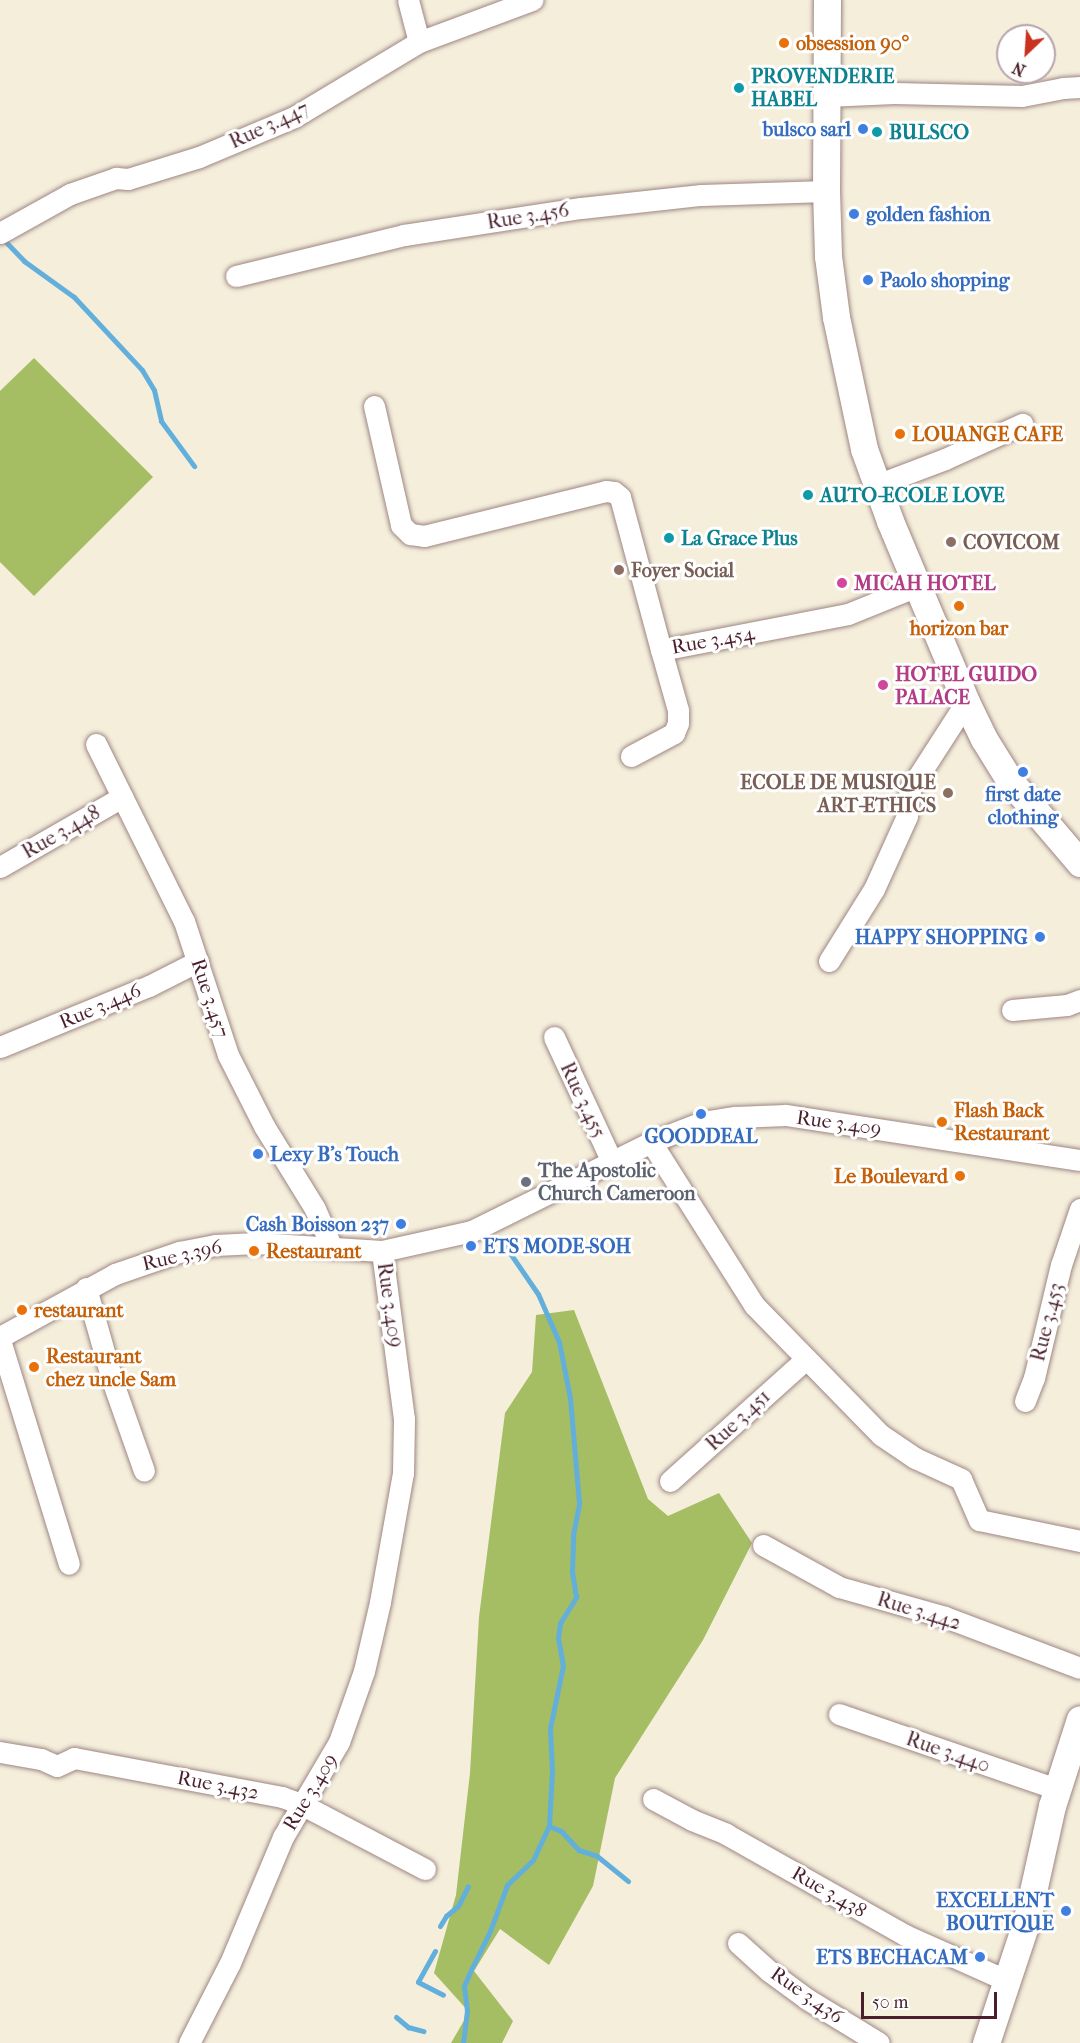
<!DOCTYPE html>
<meta charset="utf-8">
<style>
body{margin:0}
#map{position:relative;width:1080px;height:2043px;overflow:hidden;background:#f4eedb;font-family:"IM FELL French Canon",serif}
div>[style]{position:absolute}
.green>*{inset:0;background:#a5bd63}
.stream>*{height:5px;margin:-2.5px;padding:0 2.5px;transform-origin:2.5px;border-radius:2.5px;background:#62afdc}
.roads{filter:drop-shadow(0 0 2px #9f8683) drop-shadow(0 0 2px #9f8683)}
.minor>*{height:21px;margin:-10.5px;padding:0 10.5px;transform-origin:10.5px;border-radius:10.5px;background:#fff}
.major>*{height:27px;margin:-13.5px;padding:0 13.5px;transform-origin:13.5px;border-radius:13.5px;background:#fff}
.dots>*{width:16px;height:16px;translate:-50% -50%;box-sizing:border-box;border:3px solid #fff;border-radius:50%}
span{translate:-50% -50%;white-space:nowrap;text-align:center;line-height:1.15;-webkit-text-stroke:6px #fff;paint-order:stroke}
.food-label{font-size:20px;color:#c56008;font-weight:700}
.left{translate:0 -50%;text-align:left}
.right{translate:-100% -50%;text-align:right}
.culture-label{font-size:20px;color:#0d838f;font-weight:700}
.street-label{font-size:20px;color:#4a1f2b}
.shop-label{font-size:20px;color:#366cbe;font-weight:700}
.education-label{font-size:20px;color:#785e54;font-weight:700}
.hotel-label{font-size:20px;color:#b23c85;font-weight:700}
.worship-label{font-size:20px;color:#5b616d;font-weight:700}
.north{position:absolute;left:996px;top:24px;width:60px;height:60px;box-sizing:border-box;background:#fff;border:2px solid #b7a5aa;border-radius:50%;rotate:205deg;font-size:16px;font-weight:700;line-height:24px;text-align:center;color:#4a1f2b}
.north::after{content:'';display:block;margin:auto;width:21px;height:27px;background:#c8321e;clip-path:polygon(50% 0,100% 100%,50% 72%,0 100%)}
.scale{position:absolute;left:861px;top:1992px;width:136px;height:27px;box-sizing:border-box;border:3px solid #4a1f2b;border-top:0;padding-left:8px;font-size:18px;line-height:21px;white-space:nowrap;color:#4a1f2b;-webkit-text-stroke:4px #fff;paint-order:stroke}
</style>
<div id="map">
<div class="green">
<div style="clip-path:polygon(34px 358px,153px 477px,34px 596px,0 562px,0 391px)"></div>
<div style="clip-path:polygon(574px 1310px,648px 1499px,668px 1516px,719px 1493px,752px 1543px,703px 1640px,615px 1778px,593px 1886px,549px 1965px,500px 1929px,474px 1971px,513px 2021px,502px 2043px,451px 2043px,469px 2012px,434px 1973px,456px 1895px,470px 1773px,479px 1617px,505px 1413px,532px 1372px,536px 1315px)"></div>
</div>
<div class="stream">
<div style="left:2px;top:238px;width:32px;rotate:46deg"></div>
<div style="left:24px;top:261px;width:62px;rotate:35.8deg"></div>
<div style="left:74px;top:297px;width:100px;rotate:47deg"></div>
<div style="left:142px;top:370px;width:23px;rotate:59deg"></div>
<div style="left:154px;top:390px;width:32px;rotate:77deg"></div>
<div style="left:161px;top:421px;width:56px;rotate:53.7deg"></div>
<div style="left:549px;top:1826px;width:13px;rotate:23deg"></div>
<div style="left:561px;top:1831px;width:26px;rotate:47deg"></div>
<div style="left:579px;top:1850px;width:19px;rotate:18deg"></div>
<div style="left:597px;top:1856px;width:40px;rotate:39deg"></div>
<div style="left:440px;top:1926px;width:12px;rotate:-59deg"></div>
<div style="left:446px;top:1916px;width:16px;rotate:-40deg"></div>
<div style="left:458px;top:1906px;width:22px;rotate:-63deg"></div>
<div style="left:435px;top:1951px;width:35px;rotate:119deg"></div>
<div style="left:418px;top:1982px;width:28px;rotate:27deg"></div>
<div style="left:396px;top:2017px;width:16px;rotate:40deg"></div>
<div style="left:408px;top:2027px;width:16px;rotate:15deg"></div>
<div style="left:463px;top:2043px;width:32px;rotate:-83deg"></div>
<div style="left:467px;top:2011px;width:25px;rotate:-97deg"></div>
<div style="left:464px;top:1986px;width:13px;rotate:-67deg"></div>
<div style="left:469px;top:1974px;width:48px;rotate:-64deg"></div>
<div style="left:490px;top:1931px;width:49px;rotate:-69.7deg"></div>
<div style="left:507px;top:1885px;width:36px;rotate:-44deg"></div>
<div style="left:533px;top:1860px;width:38px;rotate:-65deg"></div>
<div style="left:549px;top:1826px;width:55px;rotate:-86.9deg"></div>
<div style="left:552px;top:1771px;width:43px;rotate:-92.7deg"></div>
<div style="left:550px;top:1728px;width:63px;rotate:-78.2deg"></div>
<div style="left:563px;top:1666px;width:28px;rotate:-100deg"></div>
<div style="left:558px;top:1638px;width:15px;rotate:-82deg"></div>
<div style="left:560px;top:1623px;width:31px;rotate:-58deg"></div>
<div style="left:576px;top:1597px;width:26px;rotate:-99deg"></div>
<div style="left:572px;top:1571px;width:36px;rotate:-88deg"></div>
<div style="left:573px;top:1535px;width:33px;rotate:-79deg"></div>
<div style="left:579px;top:1503px;width:105px;rotate:-94.9deg"></div>
<div style="left:570px;top:1398px;width:57px;rotate:-101.1deg"></div>
<div style="left:559px;top:1342px;width:52px;rotate:-113.6deg"></div>
<div style="left:538px;top:1294px;width:65px;rotate:-124.4deg"></div>
</div>
<div class="roads">
<div class="minor">
<div style="left:408px;top:0;width:43px;rotate:75.3deg"></div>
<div style="left:826px;top:96px;width:68px;rotate:-2.5deg"></div>
<div style="left:894px;top:93px;width:128px;rotate:1.3deg"></div>
<div style="left:1022px;top:96px;width:42px;rotate:-11deg"></div>
<div style="left:1063px;top:88px;width:17px;rotate:-3deg"></div>
<div style="left:0;top:233px;width:80px;rotate:-29.1deg"></div>
<div style="left:70px;top:194px;width:49px;rotate:-19.2deg"></div>
<div style="left:116px;top:178px;width:12px;rotate:5deg"></div>
<div style="left:128px;top:179px;width:74px;rotate:-17.2deg"></div>
<div style="left:199px;top:157px;width:103px;rotate:-22.8deg"></div>
<div style="left:294px;top:117px;width:146px;rotate:-31deg"></div>
<div style="left:419px;top:42px;width:121px;rotate:-20.4deg"></div>
<div style="left:236px;top:276px;width:173px;rotate:-13.7deg"></div>
<div style="left:404px;top:235px;width:179px;rotate:-8.7deg"></div>
<div style="left:581px;top:208px;width:121px;rotate:-6.2deg"></div>
<div style="left:701px;top:195px;width:125px;rotate:-1.8deg"></div>
<div style="left:374px;top:406px;width:122px;rotate:77.2deg"></div>
<div style="left:401px;top:525px;width:13px;rotate:45deg"></div>
<div style="left:410px;top:534px;width:14px;rotate:8deg"></div>
<div style="left:424px;top:536px;width:187px;rotate:-13.9deg"></div>
<div style="left:606px;top:491px;width:8px;rotate:7deg"></div>
<div style="left:614px;top:492px;width:8px;rotate:40deg"></div>
<div style="left:620px;top:497px;width:158px;rotate:75deg"></div>
<div style="left:661px;top:650px;width:190px;rotate:-10.9deg"></div>
<div style="left:848px;top:614px;width:74px;rotate:-22.1deg"></div>
<div style="left:879px;top:484px;width:71px;rotate:-20.7deg"></div>
<div style="left:945px;top:459px;width:85px;rotate:-24.4deg"></div>
<div style="left:96px;top:744px;width:198px;rotate:63.6deg"></div>
<div style="left:184px;top:921px;width:141px;rotate:71.8deg"></div>
<div style="left:228px;top:1055px;width:80px;rotate:63.1deg"></div>
<div style="left:264px;top:1126px;width:97px;rotate:58.4deg"></div>
<div style="left:315px;top:1209px;width:43px;rotate:66.4deg"></div>
<div style="left:631px;top:756px;width:49px;rotate:-28.1deg"></div>
<div style="left:674px;top:733px;width:11px;rotate:-68deg"></div>
<div style="left:678px;top:723px;width:13px;rotate:-90deg"></div>
<div style="left:678px;top:710px;width:62px;rotate:-105.8deg"></div>
<div style="left:0;top:867px;width:141px;rotate:-29.8deg"></div>
<div style="left:829px;top:961px;width:85px;rotate:-58deg"></div>
<div style="left:874px;top:889px;width:80px;rotate:-65.7deg"></div>
<div style="left:907px;top:816px;width:27px;rotate:-84deg"></div>
<div style="left:910px;top:789px;width:103px;rotate:-57.2deg"></div>
<div style="left:1012px;top:1010px;width:55px;rotate:-5.2deg"></div>
<div style="left:1067px;top:1005px;width:14px;rotate:-21deg"></div>
<div style="left:554px;top:1037px;width:138px;rotate:65.1deg"></div>
<div style="left:0;top:1047px;width:161px;rotate:-22.3deg"></div>
<div style="left:149px;top:986px;width:55px;rotate:-27deg"></div>
<div style="left:651px;top:1142px;width:193px;rotate:57.7deg"></div>
<div style="left:754px;top:1305px;width:182px;rotate:45.7deg"></div>
<div style="left:881px;top:1435px;width:41px;rotate:34.1deg"></div>
<div style="left:915px;top:1458px;width:51px;rotate:24.5deg"></div>
<div style="left:961px;top:1479px;width:45px;rotate:66.3deg"></div>
<div style="left:979px;top:1520px;width:103px;rotate:11.7deg"></div>
<div style="left:86px;top:1288px;width:96px;rotate:74.2deg"></div>
<div style="left:112px;top:1380px;width:96px;rotate:70.6deg"></div>
<div style="left:0;top:1337px;width:131px;rotate:-28.7deg"></div>
<div style="left:115px;top:1274px;width:68px;rotate:-19deg"></div>
<div style="left:179px;top:1252px;width:37px;rotate:-11deg"></div>
<div style="left:215px;top:1245px;width:41px;rotate:-2.8deg"></div>
<div style="left:256px;top:1243px;width:126px;rotate:3.6deg"></div>
<div style="left:382px;top:1251px;width:92px;rotate:-12.5deg"></div>
<div style="left:472px;top:1231px;width:200px;rotate:-26.4deg"></div>
<div style="left:651px;top:1142px;width:55px;rotate:-21.4deg"></div>
<div style="left:702px;top:1122px;width:33px;rotate:-9deg"></div>
<div style="left:735px;top:1117px;width:51px;rotate:-2.2deg"></div>
<div style="left:786px;top:1115px;width:297px;rotate:8.7deg"></div>
<div style="left:0;top:1340px;width:234px;rotate:72.9deg"></div>
<div style="left:1025px;top:1401px;width:25px;rotate:-69deg"></div>
<div style="left:1034px;top:1378px;width:116px;rotate:-76.6deg"></div>
<div style="left:1061px;top:1265px;width:59px;rotate:-71.3deg"></div>
<div style="left:670px;top:1481px;width:183px;rotate:-41.9deg"></div>
<div style="left:763px;top:1545px;width:87px;rotate:28.9deg"></div>
<div style="left:839px;top:1587px;width:110px;rotate:15.8deg"></div>
<div style="left:945px;top:1617px;width:144px;rotate:20.7deg"></div>
<div style="left:839px;top:1714px;width:231px;rotate:19deg"></div>
<div style="left:0;top:1752px;width:42px;rotate:9.7deg"></div>
<div style="left:41px;top:1759px;width:17px;rotate:24deg"></div>
<div style="left:57px;top:1766px;width:19px;rotate:-25deg"></div>
<div style="left:74px;top:1758px;width:212px;rotate:10.6deg"></div>
<div style="left:282px;top:1797px;width:20px;rotate:20deg"></div>
<div style="left:301px;top:1804px;width:140px;rotate:27.7deg"></div>
<div style="left:653px;top:1799px;width:44px;rotate:28.3deg"></div>
<div style="left:692px;top:1820px;width:37px;rotate:22deg"></div>
<div style="left:726px;top:1834px;width:206px;rotate:29.4deg"></div>
<div style="left:905px;top:1935px;width:113px;rotate:24.1deg"></div>
<div style="left:738px;top:1943px;width:42px;rotate:42.1deg"></div>
<div style="left:769px;top:1971px;width:47px;rotate:36.4deg"></div>
<div style="left:807px;top:1999px;width:84px;rotate:31.4deg"></div>
<div style="left:189px;top:2043px;width:90px;rotate:-62.9deg"></div>
<div style="left:230px;top:1963px;width:137px;rotate:-67.2deg"></div>
<div style="left:283px;top:1837px;width:110px;rotate:-59.5deg"></div>
<div style="left:339px;top:1742px;width:75px;rotate:-70.6deg"></div>
<div style="left:364px;top:1671px;width:71px;rotate:-76.9deg"></div>
<div style="left:380px;top:1602px;width:131px;rotate:-79.9deg"></div>
<div style="left:403px;top:1473px;width:54px;rotate:-88.9deg"></div>
<div style="left:404px;top:1419px;width:169px;rotate:-97.5deg"></div>
</div>
<div class="major">
<div style="left:827px;top:0;width:191px;rotate:90.3deg"></div>
<div style="left:826px;top:191px;width:65px;rotate:88.2deg"></div>
<div style="left:828px;top:256px;width:62px;rotate:82.5deg"></div>
<div style="left:836px;top:317px;width:135px;rotate:78deg"></div>
<div style="left:864px;top:449px;width:77px;rotate:70.1deg"></div>
<div style="left:890px;top:521px;width:196px;rotate:67.2deg"></div>
<div style="left:966px;top:702px;width:41px;rotate:64.1deg"></div>
<div style="left:984px;top:739px;width:49px;rotate:58.2deg"></div>
<div style="left:1010px;top:781px;width:108px;rotate:49.5deg"></div>
<div style="left:986px;top:2043px;width:126px;rotate:-71.6deg"></div>
<div style="left:1026px;top:1923px;width:120px;rotate:-77.5deg"></div>
<div style="left:1052px;top:1806px;width:91px;rotate:-72.2deg"></div>
</div>
</div>
<div class="dots">
<div style="left:784px;top:43px;background:#e8710a"></div>
<div style="left:739px;top:88px;background:#0f9aa8"></div>
<div style="left:863px;top:129px;background:#3f7fe0"></div>
<div style="left:877px;top:132px;background:#0f9aa8"></div>
<div style="left:854px;top:214px;background:#3f7fe0"></div>
<div style="left:868px;top:280px;background:#3f7fe0"></div>
<div style="left:900px;top:434px;background:#e8710a"></div>
<div style="left:808px;top:495px;background:#0f9aa8"></div>
<div style="left:669px;top:538px;background:#0f9aa8"></div>
<div style="left:951px;top:542px;background:#8d6e63"></div>
<div style="left:619px;top:570px;background:#8d6e63"></div>
<div style="left:842px;top:583px;background:#d1479c"></div>
<div style="left:959px;top:606px;background:#e8710a"></div>
<div style="left:883px;top:685px;background:#d1479c"></div>
<div style="left:1023px;top:772px;background:#3f7fe0"></div>
<div style="left:948px;top:793px;background:#8d6e63"></div>
<div style="left:1040px;top:937px;background:#3f7fe0"></div>
<div style="left:701px;top:1114px;background:#3f7fe0"></div>
<div style="left:942px;top:1122px;background:#e8710a"></div>
<div style="left:258px;top:1154px;background:#3f7fe0"></div>
<div style="left:960px;top:1176px;background:#e8710a"></div>
<div style="left:526px;top:1182px;background:#6b7280"></div>
<div style="left:401px;top:1224px;background:#3f7fe0"></div>
<div style="left:471px;top:1246px;background:#3f7fe0"></div>
<div style="left:254px;top:1251px;background:#e8710a"></div>
<div style="left:22px;top:1310px;background:#e8710a"></div>
<div style="left:34px;top:1367px;background:#e8710a"></div>
<div style="left:1066px;top:1911px;background:#3f7fe0"></div>
<div style="left:980px;top:1957px;background:#3f7fe0"></div>
</div>
<div class="food-label">
<span class="left" style="left:796px;top:43px">obsession 90°</span>
<span class="left" style="left:912px;top:434px">LOUANGE CAFE</span>
<span style="left:959px;top:628px">horizon bar</span>
<span class="left" style="left:954px;top:1122px">Flash Back<br>Restaurant</span>
<span class="right" style="left:948px;top:1176px">Le Boulevard</span>
<span class="left" style="left:266px;top:1251px">Restaurant</span>
<span class="left" style="left:34px;top:1310px">restaurant</span>
<span class="left" style="left:46px;top:1368px">Restaurant<br>chez uncle Sam</span>
</div>
<div class="culture-label">
<span class="left" style="left:751px;top:88px">PROVENDERIE<br>HABEL</span>
<span class="left" style="left:889px;top:132px">BULSCO</span>
<span class="left" style="left:820px;top:495px">AUTO-ECOLE LOVE</span>
<span class="left" style="left:681px;top:538px">La Grace Plus</span>
</div>
<div class="street-label">
<span style="left:269px;top:125px;rotate:-25deg">Rue 3.447</span>
<span style="left:528px;top:216px;rotate:-9deg">Rue 3.456</span>
<span style="left:713px;top:640px;rotate:-10deg">Rue 3.454</span>
<span style="left:61px;top:832px;rotate:-30deg">Rue 3.448</span>
<span style="left:210px;top:998px;rotate:72deg">Rue 3.457</span>
<span style="left:100px;top:1006px;rotate:-23deg">Rue 3.446</span>
<span style="left:583px;top:1100px;rotate:65deg">Rue 3.455</span>
<span style="left:839px;top:1123px;rotate:8deg">Rue 3.409</span>
<span style="left:182px;top:1255px;rotate:-13deg">Rue 3.396</span>
<span style="left:390px;top:1305px;rotate:82deg">Rue 3.409</span>
<span style="left:1047px;top:1322px;rotate:-76deg">Rue 3.453</span>
<span style="left:738px;top:1420px;rotate:-43deg">Rue 3.451</span>
<span style="left:919px;top:1611px;rotate:17deg">Rue 3.442</span>
<span style="left:948px;top:1752px;rotate:19deg">Rue 3.440</span>
<span style="left:218px;top:1785px;rotate:11deg">Rue 3.432</span>
<span style="left:310px;top:1792px;rotate:-59deg">Rue 3.409</span>
<span style="left:829px;top:1892px;rotate:30deg">Rue 3.438</span>
<span style="left:807px;top:1995px;rotate:35deg">Rue 3.436</span>
</div>
<div class="shop-label">
<span class="right" style="left:851px;top:129px">bulsco sarl</span>
<span class="left" style="left:866px;top:214px">golden fashion</span>
<span class="left" style="left:880px;top:280px">Paolo shopping</span>
<span style="left:1023px;top:806px">first date<br>clothing</span>
<span class="right" style="left:1028px;top:937px">HAPPY SHOPPING</span>
<span style="left:701px;top:1136px">GOODDEAL</span>
<span class="left" style="left:270px;top:1154px">Lexy B's Touch</span>
<span class="right" style="left:389px;top:1224px">Cash Boisson 237</span>
<span class="left" style="left:483px;top:1246px">ETS MODE-SOH</span>
<span class="right" style="left:1054px;top:1912px">EXCELLENT<br>BOUTIQUE</span>
<span class="right" style="left:968px;top:1957px">ETS BECHACAM</span>
</div>
<div class="education-label">
<span class="left" style="left:963px;top:542px">COVICOM</span>
<span class="left" style="left:631px;top:570px">Foyer Social</span>
<span class="right" style="left:936px;top:794px">ECOLE DE MUSIQUE<br>ART-ETHICS</span>
</div>
<div class="hotel-label">
<span class="left" style="left:854px;top:583px">MICAH HOTEL</span>
<span class="left" style="left:895px;top:686px">HOTEL GUIDO<br>PALACE</span>
</div>
<div class="worship-label">
<span class="left" style="left:538px;top:1182px">The Apostolic<br>Church Cameroon</span>
</div>
<div class="north">N</div>
<div class="scale">50 m</div>
</div>
